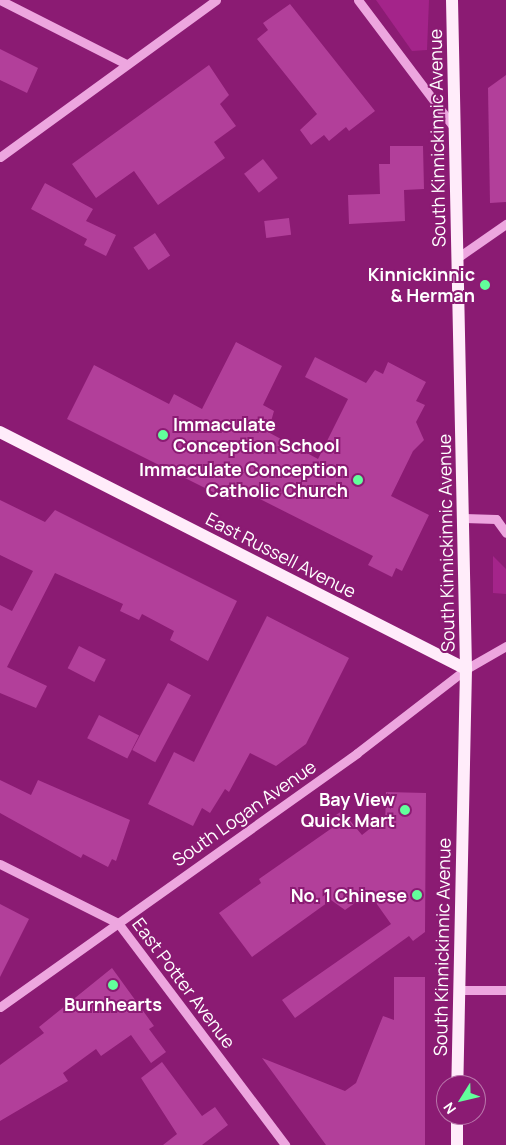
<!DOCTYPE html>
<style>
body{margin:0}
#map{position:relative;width:506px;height:1145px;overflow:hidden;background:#8b1b73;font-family:Manrope,sans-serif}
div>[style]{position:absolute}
.green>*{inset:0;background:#a4248a}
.building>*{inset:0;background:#b23f9a;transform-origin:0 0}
.minor>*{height:9px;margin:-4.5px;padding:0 4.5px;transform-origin:4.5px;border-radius:4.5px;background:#eda6df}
.major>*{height:12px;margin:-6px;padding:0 6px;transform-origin:6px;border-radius:6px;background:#ffecfa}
.dots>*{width:14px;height:14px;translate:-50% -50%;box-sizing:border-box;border:2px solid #8b1b73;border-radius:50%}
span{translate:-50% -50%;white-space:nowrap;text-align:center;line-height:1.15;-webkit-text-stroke:4px #8b1b73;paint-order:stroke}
.street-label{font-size:18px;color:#fff}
.poi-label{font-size:18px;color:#fff;font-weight:700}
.right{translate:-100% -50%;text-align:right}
.left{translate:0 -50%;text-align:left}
.north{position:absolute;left:436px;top:1075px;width:50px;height:50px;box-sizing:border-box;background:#8b1b73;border:1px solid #b976ab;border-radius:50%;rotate:234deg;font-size:14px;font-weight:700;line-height:20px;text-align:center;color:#fff}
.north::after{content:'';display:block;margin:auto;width:18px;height:22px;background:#62ff9b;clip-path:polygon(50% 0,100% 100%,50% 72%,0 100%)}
</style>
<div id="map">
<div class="green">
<div style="clip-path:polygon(376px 0,429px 0,427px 50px,412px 51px)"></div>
<div style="clip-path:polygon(493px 556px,506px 569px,506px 594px,493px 593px)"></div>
</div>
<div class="building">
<div style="clip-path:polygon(290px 4px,375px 111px,349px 131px,346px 127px,329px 141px,324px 135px,311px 145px,300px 130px,317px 114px,257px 39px,268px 30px,263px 23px)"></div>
<div style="clip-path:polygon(0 49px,38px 68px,27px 93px,0 80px)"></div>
<div style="clip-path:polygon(209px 65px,229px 95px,220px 104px,236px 126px,214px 142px,225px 158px,158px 205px,134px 171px,96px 198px,72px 164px)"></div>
<div style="clip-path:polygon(506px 75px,506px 202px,490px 203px,488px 88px)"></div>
<div style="clip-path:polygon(390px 146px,423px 146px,424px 189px,404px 190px,405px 221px,349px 224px,348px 195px,380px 194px,379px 164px,390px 164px)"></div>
<div style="left:263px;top:159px;width:24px;height:24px;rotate:52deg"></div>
<div style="clip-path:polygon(45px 183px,93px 209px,86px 221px,116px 235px,106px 256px,84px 245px,87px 239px,31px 209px)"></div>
<div style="left:289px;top:218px;width:17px;height:25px;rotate:83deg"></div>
<div style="left:155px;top:233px;width:27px;height:26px;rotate:56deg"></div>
<div style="clip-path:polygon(236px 342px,282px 366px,263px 405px,274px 411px,268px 432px,318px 459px,348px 399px,305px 377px,315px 357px,366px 383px,375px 370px,383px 374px,388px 362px,426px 382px,416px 401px,425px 405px,416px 422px,424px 440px,413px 451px,391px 496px,429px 515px,402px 571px,396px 568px,392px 577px,368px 565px,373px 556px,236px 487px,229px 500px,67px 419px,94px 365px,169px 404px,174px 394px,202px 409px)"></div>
<div style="clip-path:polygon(0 500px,45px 522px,55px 510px,237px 601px,208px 661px,170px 640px,174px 631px,142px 614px,139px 620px,120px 611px,123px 604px,55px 573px,7px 667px,47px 686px,36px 708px,0 693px,0 605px,12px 611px,33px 571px,0 555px)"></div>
<div style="clip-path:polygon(267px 616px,349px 658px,306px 744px,276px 766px,250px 753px,229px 792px,225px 789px,210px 813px,202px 808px,193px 826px,148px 804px,174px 752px,194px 762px)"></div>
<div style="left:79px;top:646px;width:30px;height:25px;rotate:27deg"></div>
<div style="left:168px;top:683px;width:26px;height:76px;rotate:28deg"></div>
<div style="left:99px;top:715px;width:45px;height:26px;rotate:27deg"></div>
<div style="clip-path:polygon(0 780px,31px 795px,38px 780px,130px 820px,116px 861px,112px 859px,108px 867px,83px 854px,81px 858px,0 813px)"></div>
<div style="clip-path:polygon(386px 792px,426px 793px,425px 932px,413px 941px,409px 936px,295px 1018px,282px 1000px,391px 924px,369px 893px,345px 910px,331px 900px,252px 957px,219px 913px,261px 883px,259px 879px,332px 828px,327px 821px,342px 811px,362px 835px,372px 827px,385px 827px)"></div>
<div style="clip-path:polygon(0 904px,29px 919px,0 977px)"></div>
<div style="clip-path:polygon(112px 968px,154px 1026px,149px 1029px,166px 1052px,151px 1063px,131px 1035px,101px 1056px,96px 1049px,63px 1073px,68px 1081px,0 1121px,0 1065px,44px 1033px,39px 1027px)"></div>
<div style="clip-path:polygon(394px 977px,425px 977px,425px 1145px,326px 1145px,262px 1058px,345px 1091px,356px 1083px,383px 1016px,394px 1020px)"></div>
<div style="clip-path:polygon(162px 1062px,202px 1116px,215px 1107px,228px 1125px,202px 1145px,163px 1145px,177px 1134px,141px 1078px)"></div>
</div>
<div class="minor">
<div style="left:0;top:0;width:141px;rotate:26.9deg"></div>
<div style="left:358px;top:0;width:158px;rotate:53deg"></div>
<div style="left:0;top:157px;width:267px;rotate:-36deg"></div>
<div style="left:457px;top:258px;width:60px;rotate:-34.8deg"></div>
<div style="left:464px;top:518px;width:32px;rotate:2deg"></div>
<div style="left:496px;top:519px;width:17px;rotate:54deg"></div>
<div style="left:0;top:864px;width:132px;rotate:26.6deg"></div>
<div style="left:118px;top:923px;width:278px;rotate:53deg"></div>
<div style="left:458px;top:990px;width:48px"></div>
<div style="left:0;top:1007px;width:438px;rotate:-35.4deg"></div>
<div style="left:357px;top:753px;width:138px;rotate:-37.6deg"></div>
<div style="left:466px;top:669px;width:46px;rotate:-29.9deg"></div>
</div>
<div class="major">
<div style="left:452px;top:0;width:669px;rotate:88.8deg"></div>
<div style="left:466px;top:669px;width:416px;rotate:91.2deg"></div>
<div style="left:0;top:432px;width:523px;rotate:26.96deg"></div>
<div style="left:457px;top:1145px;width:30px;rotate:-90deg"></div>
</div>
<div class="dots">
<div style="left:485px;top:285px;background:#62ff9b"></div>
<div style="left:163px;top:435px;background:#62ff9b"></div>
<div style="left:358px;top:480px;background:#62ff9b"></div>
<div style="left:405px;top:810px;background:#62ff9b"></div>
<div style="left:417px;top:895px;background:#62ff9b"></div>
<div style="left:113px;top:985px;background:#62ff9b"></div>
</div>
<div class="street-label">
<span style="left:437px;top:138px;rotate:-91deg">South Kinnickinnic Avenue</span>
<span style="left:446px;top:543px;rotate:-91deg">South Kinnickinnic Avenue</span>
<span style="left:281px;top:555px;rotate:27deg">East Russell Avenue</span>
<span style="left:244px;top:813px;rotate:-35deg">South Logan Avenue</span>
<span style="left:442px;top:947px;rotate:-89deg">South Kinnickinnic Avenue</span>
<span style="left:184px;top:983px;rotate:53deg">East Potter Avenue</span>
</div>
<div class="poi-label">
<span class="right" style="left:475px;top:285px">Kinnickinnic<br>&amp; Herman</span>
<span class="left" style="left:173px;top:435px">Immaculate<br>Conception School</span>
<span class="right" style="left:348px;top:480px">Immaculate Conception<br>Catholic Church</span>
<span class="right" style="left:395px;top:810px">Bay View<br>Quick Mart</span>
<span class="right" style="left:407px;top:895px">No. 1 Chinese</span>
<span style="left:113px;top:1004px">Burnhearts</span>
</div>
<div class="north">N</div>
</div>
